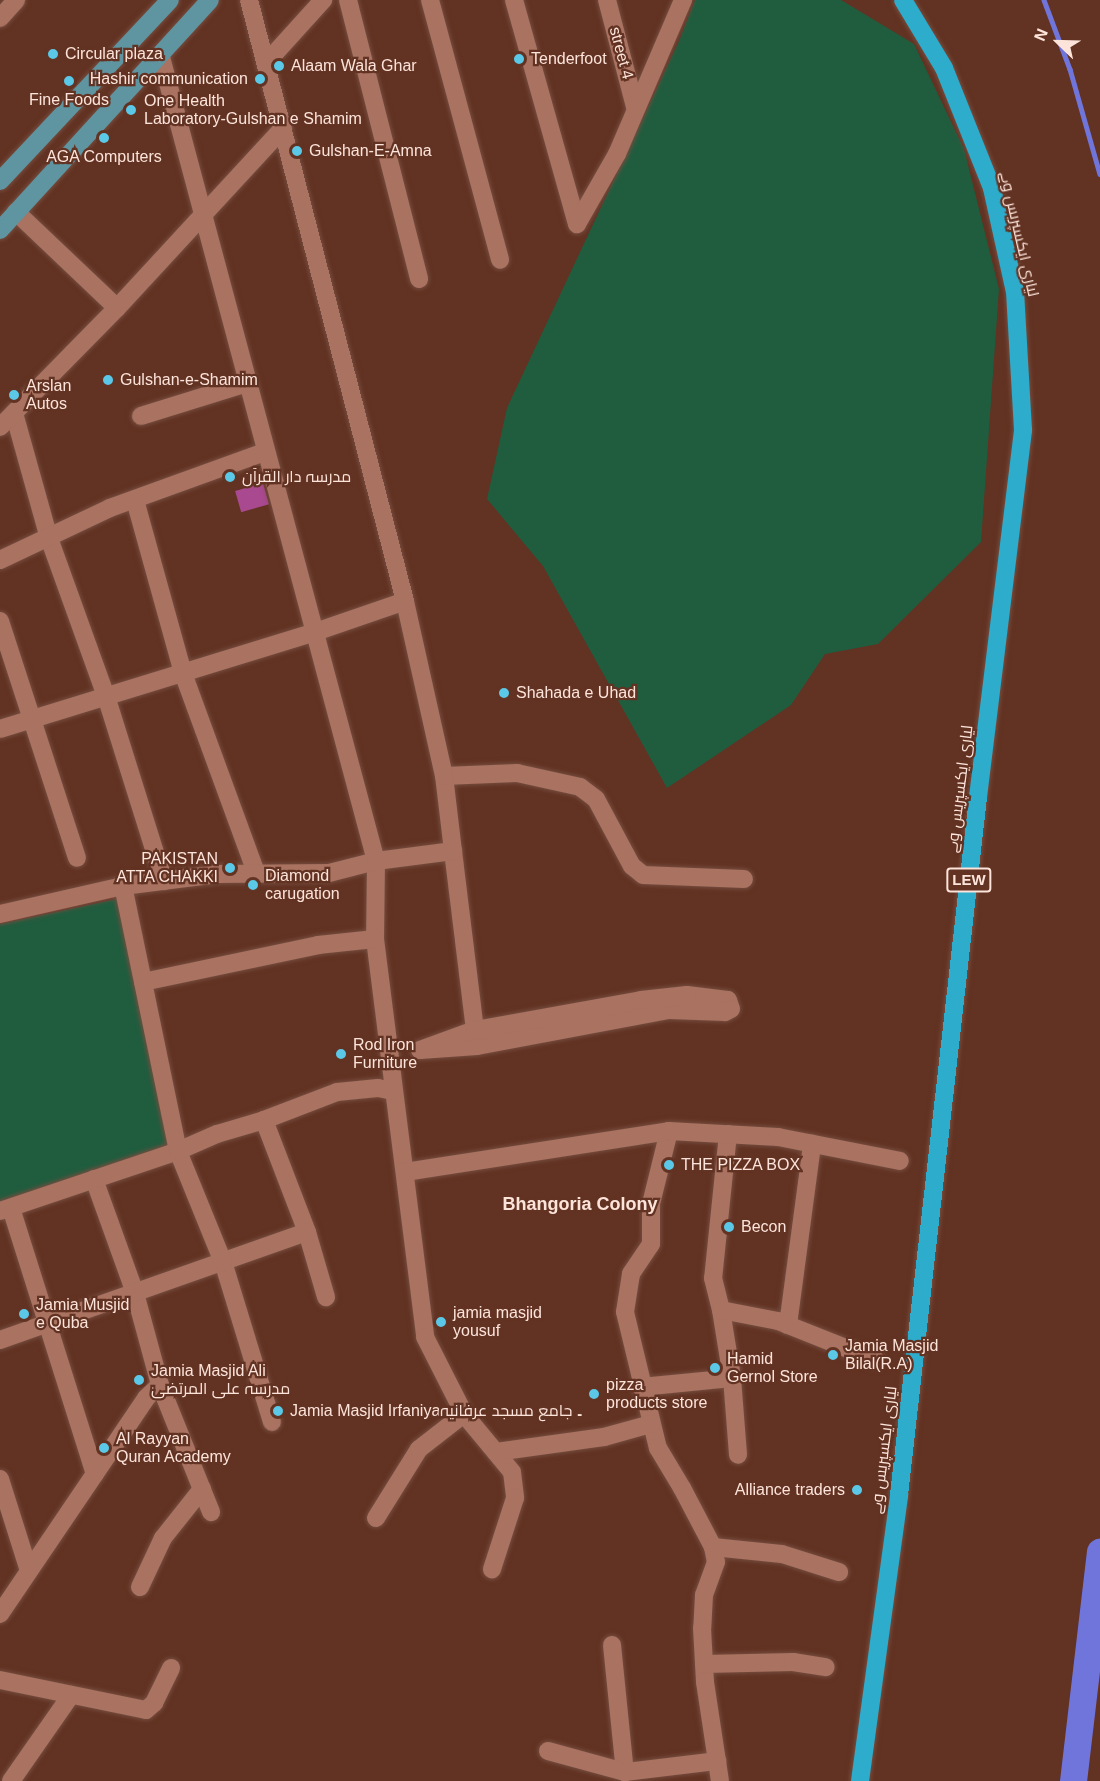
<!DOCTYPE html>
<meta charset="utf-8">
<style>
body{margin:0}
#map{position:relative;width:1100px;height:1781px;overflow:hidden;background:#623222;font-family:Arial,Cairo,sans-serif}
div>[style]{position:absolute}
.green>*{inset:0;background:#205d3f}
.stream>*{height:4.5px;margin:-2.25px;padding:0 2.25px;transform-origin:2.25px;border-radius:2.25px;background:#7075db}
.river>*{height:27px;margin:-13.5px;padding:0 13.5px;transform-origin:13.5px;border-radius:13.5px;background:#7075db}
.building>*{inset:0;background:#a94990;transform-origin:0 0}
.roads{filter:drop-shadow(0 0 2px #754d3f) drop-shadow(0 0 2px #754d3f)}
.minor>*{height:18px;margin:-9px;padding:0 9px;transform-origin:9px;border-radius:9px;background:#a97261}
.major>*{height:18px;margin:-9px;padding:0 9px;transform-origin:9px;border-radius:9px;background:#5f95a1}
.highway>*{height:18px;margin:-9px;padding:0 9px;transform-origin:9px;border-radius:9px;background:#2eaccb}
.dots>*{width:16px;height:16px;translate:-50% -50%;box-sizing:border-box;border:3px solid #623222;border-radius:50%}
span{translate:-50% -50%;white-space:nowrap;text-align:center;line-height:1.15;-webkit-text-stroke:4.5px #623222;paint-order:stroke}
.shield-label span{padding:2px 4px;background:#623222;border:2px solid;border-radius:4px;-webkit-text-stroke-width:0}
.shield-label{font-size:15px;color:#fde4db;font-weight:700}
.street-label{font-size:16px;color:#fde4db}
.poi-label{font-size:16px;color:#fde4db}
.left{translate:0 -50%;text-align:left}
.right{translate:-100% -50%;text-align:right}
.neighbourhood-label{font-size:18px;color:#fde4db;font-weight:700}
.north{position:absolute;left:1028px;top:12px;width:60px;height:60px;-webkit-text-stroke:4px #623222;paint-order:stroke;rotate:293deg;font-size:16px;font-weight:700;line-height:24px;text-align:center;color:#fde4db}
.north::after{content:'';display:block;margin:auto;width:21px;height:27px;background:#fde4db;clip-path:polygon(50% 0,100% 100%,50% 72%,0 100%)}
</style>
<div id="map">
<div class="green">
<div style="clip-path:polygon(695px 0,841px 0,914px 44px,964px 149px,999px 289px,981px 542px,878px 644px,825px 654px,791px 705px,667px 788px,543px 566px,487px 499px,507px 408px,679px 41px)"></div>
<div style="clip-path:polygon(117px 899px,171px 1151px,0 1204px,0 924px)"></div>
</div>
<div class="stream">
<div style="left:1044px;top:0;width:74px;rotate:69.4deg"></div>
<div style="left:1070px;top:69px;width:109px;rotate:74.1deg"></div>
</div>
<div class="river">
<div style="left:1073px;top:1781px;width:231px;rotate:-83.3deg"></div>
</div>
<div class="building">
<div style="left:263px;top:483px;width:22px;height:29px;rotate:74deg"></div>
</div>
<div class="roads">
<div class="minor">
<div style="left:348px;top:0;width:288px;rotate:75.7deg"></div>
<div style="left:430px;top:0;width:269px;rotate:74.9deg"></div>
<div style="left:514px;top:0;width:233px;rotate:74.3deg"></div>
<div style="left:607px;top:0;width:111px;rotate:75.3deg"></div>
<div style="left:0;top:18px;width:24px;rotate:-48deg"></div>
<div style="left:161px;top:57px;width:832px;rotate:75.03deg"></div>
<div style="left:376px;top:861px;width:78px;rotate:90.7deg"></div>
<div style="left:375px;top:939px;width:401px;rotate:82.8deg"></div>
<div style="left:425px;top:1337px;width:86px;rotate:63.1deg"></div>
<div style="left:464px;top:1414px;width:75px;rotate:50.4deg"></div>
<div style="left:512px;top:1472px;width:26px;rotate:83deg"></div>
<div style="left:515px;top:1498px;width:75px;rotate:107.9deg"></div>
<div style="left:267px;top:62px;width:84px;rotate:-47.9deg"></div>
<div style="left:16px;top:212px;width:139px;rotate:43.5deg"></div>
<div style="left:577px;top:224px;width:81px;rotate:-60.3deg"></div>
<div style="left:617px;top:154px;width:168px;rotate:-66.8deg"></div>
<div style="left:14px;top:413px;width:130px;rotate:74.4deg"></div>
<div style="left:49px;top:538px;width:168px;rotate:70.2deg"></div>
<div style="left:106px;top:696px;width:194px;rotate:72.6deg"></div>
<div style="left:141px;top:416px;width:111px;rotate:-17.3deg"></div>
<div style="left:0;top:427px;width:167px;rotate:-45.5deg"></div>
<div style="left:117px;top:308px;width:245px;rotate:-47.3deg"></div>
<div style="left:135px;top:500px;width:180px;rotate:74.5deg"></div>
<div style="left:183px;top:673px;width:213px;rotate:69.9deg"></div>
<div style="left:0;top:560px;width:122px;rotate:-25.3deg"></div>
<div style="left:110px;top:508px;width:165px;rotate:-19.9deg"></div>
<div style="left:0;top:621px;width:249px;rotate:72deg"></div>
<div style="left:0;top:729px;width:330px;rotate:-17.1deg"></div>
<div style="left:315px;top:632px;width:95px;rotate:-19deg"></div>
<div style="left:444px;top:776px;width:73px;rotate:-2.4deg"></div>
<div style="left:517px;top:773px;width:65px;rotate:12.5deg"></div>
<div style="left:580px;top:787px;width:20px;rotate:37deg"></div>
<div style="left:596px;top:799px;width:76px;rotate:61.8deg"></div>
<div style="left:632px;top:866px;width:14px;rotate:39deg"></div>
<div style="left:643px;top:875px;width:101px;rotate:2.3deg"></div>
<div style="left:453px;top:851px;width:180px;rotate:83deg"></div>
<div style="left:0;top:914px;width:126px;rotate:-12.8deg"></div>
<div style="left:123px;top:886px;width:96px;rotate:-7.2deg"></div>
<div style="left:218px;top:874px;width:111px;rotate:-0.5deg"></div>
<div style="left:329px;top:873px;width:49px;rotate:-14.3deg"></div>
<div style="left:376px;top:861px;width:78px;rotate:-7.4deg"></div>
<div style="left:453px;top:851px;width:76px;rotate:-96.8deg"></div>
<div style="left:444px;top:776px;width:179px;rotate:-102.6deg"></div>
<div style="left:405px;top:601px;width:621px;rotate:-104.55deg"></div>
<div style="left:143px;top:982px;width:179px;rotate:-11.9deg"></div>
<div style="left:318px;top:945px;width:57px;rotate:-6deg"></div>
<div style="left:687px;top:995px;width:41px;rotate:7deg"></div>
<div style="left:728px;top:1000px;width:9px;rotate:72deg"></div>
<div style="left:731px;top:1009px;width:7px;rotate:153deg"></div>
<div style="left:725px;top:1012px;width:56px;rotate:-178deg"></div>
<div style="left:669px;top:1010px;width:195px;rotate:169.4deg"></div>
<div style="left:477px;top:1046px;width:57px;rotate:176deg"></div>
<div style="left:420px;top:1050px;width:59px;rotate:-20deg"></div>
<div style="left:475px;top:1030px;width:169px;rotate:-10.2deg"></div>
<div style="left:641px;top:1000px;width:46px;rotate:-6.2deg"></div>
<div style="left:264px;top:1120px;width:120px;rotate:69deg"></div>
<div style="left:307px;top:1232px;width:68px;rotate:73.7deg"></div>
<div style="left:669px;top:1131px;width:75px;rotate:103.9deg"></div>
<div style="left:651px;top:1204px;width:40px;rotate:90deg"></div>
<div style="left:651px;top:1244px;width:36px;rotate:124deg"></div>
<div style="left:631px;top:1274px;width:38px;rotate:99deg"></div>
<div style="left:625px;top:1312px;width:140px;rotate:76.4deg"></div>
<div style="left:658px;top:1448px;width:47px;rotate:59deg"></div>
<div style="left:682px;top:1488px;width:67px;rotate:62.3deg"></div>
<div style="left:713px;top:1547px;width:15px;rotate:79deg"></div>
<div style="left:716px;top:1562px;width:35px;rotate:110deg"></div>
<div style="left:704px;top:1595px;width:33px;rotate:93deg"></div>
<div style="left:702px;top:1628px;width:54px;rotate:86.8deg"></div>
<div style="left:705px;top:1682px;width:100px;rotate:81.4deg"></div>
<div style="left:728px;top:1134px;width:145px;rotate:95.9deg"></div>
<div style="left:713px;top:1278px;width:33px;rotate:76deg"></div>
<div style="left:721px;top:1310px;width:69px;rotate:80.8deg"></div>
<div style="left:732px;top:1378px;width:77px;rotate:85.5deg"></div>
<div style="left:405px;top:1172px;width:267px;rotate:-8.8deg"></div>
<div style="left:669px;top:1131px;width:109px;rotate:3.2deg"></div>
<div style="left:778px;top:1137px;width:124px;rotate:11.1deg"></div>
<div style="left:94px;top:1179px;width:121px;rotate:70.2deg"></div>
<div style="left:135px;top:1293px;width:95px;rotate:74.8deg"></div>
<div style="left:160px;top:1385px;width:137px;rotate:68.1deg"></div>
<div style="left:11px;top:1208px;width:279px;rotate:72.5deg"></div>
<div style="left:0;top:1211px;width:188px;rotate:-18.6deg"></div>
<div style="left:178px;top:1151px;width:271px;rotate:-101.7deg"></div>
<div style="left:721px;top:1310px;width:58px;rotate:10.9deg"></div>
<div style="left:778px;top:1321px;width:105px;rotate:21.7deg"></div>
<div style="left:788px;top:1325px;width:183px;rotate:-82.4deg"></div>
<div style="left:0;top:1340px;width:325px;rotate:-19.4deg"></div>
<div style="left:641px;top:1387px;width:91px;rotate:-5.6deg"></div>
<div style="left:272px;top:1422px;width:167px;rotate:-107deg"></div>
<div style="left:223px;top:1262px;width:120px;rotate:-112.1deg"></div>
<div style="left:178px;top:1151px;width:43px;rotate:-23.6deg"></div>
<div style="left:217px;top:1134px;width:49px;rotate:-16.6deg"></div>
<div style="left:264px;top:1120px;width:78px;rotate:-21deg"></div>
<div style="left:337px;top:1092px;width:41px;rotate:-5.6deg"></div>
<div style="left:378px;top:1088px;width:16px;rotate:11deg"></div>
<div style="left:496px;top:1452px;width:109px;rotate:-7.9deg"></div>
<div style="left:604px;top:1437px;width:49px;rotate:-15.5deg"></div>
<div style="left:0;top:1479px;width:96px;rotate:72.5deg"></div>
<div style="left:376px;top:1518px;width:81px;rotate:-58.1deg"></div>
<div style="left:419px;top:1449px;width:57px;rotate:-37.9deg"></div>
<div style="left:713px;top:1547px;width:69px;rotate:5.8deg"></div>
<div style="left:782px;top:1554px;width:60px;rotate:17.5deg"></div>
<div style="left:140px;top:1587px;width:54px;rotate:-64.9deg"></div>
<div style="left:163px;top:1538px;width:63px;rotate:-51.5deg"></div>
<div style="left:0;top:1614px;width:261px;rotate:-55.9deg"></div>
<div style="left:146px;top:1398px;width:19px;rotate:-43deg"></div>
<div style="left:612px;top:1645px;width:128px;rotate:84.2deg"></div>
<div style="left:704px;top:1664px;width:89px;rotate:-1.3deg"></div>
<div style="left:793px;top:1662px;width:33px;rotate:9deg"></div>
<div style="left:0;top:1680px;width:149px;rotate:11.6deg"></div>
<div style="left:146px;top:1710px;width:11px;rotate:-41deg"></div>
<div style="left:154px;top:1703px;width:39px;rotate:-64deg"></div>
<div style="left:548px;top:1751px;width:80px;rotate:15.3deg"></div>
<div style="left:625px;top:1772px;width:93px;rotate:-6.8deg"></div>
<div style="left:11px;top:1781px;width:105px;rotate:-55.1deg"></div>
</div>
<div class="major">
<div style="left:0;top:181px;width:248px;rotate:-46.8deg"></div>
<div style="left:0;top:230px;width:311px;rotate:-47.6deg"></div>
</div>
<div class="highway">
<div style="left:860px;top:1781px;width:289px;rotate:-82.2deg"></div>
<div style="left:899px;top:1495px;width:702px;rotate:-83.54deg"></div>
<div style="left:978px;top:797px;width:370px;rotate:-83deg"></div>
<div style="left:1023px;top:430px;width:138px;rotate:-93.3deg"></div>
<div style="left:1015px;top:292px;width:107px;rotate:-102.5deg"></div>
<div style="left:992px;top:188px;width:129px;rotate:-111.8deg"></div>
<div style="left:944px;top:68px;width:79px;rotate:-121.1deg"></div>
</div>
</div>
<div class="dots">
<div style="left:53px;top:54px;background:#5ac8e6"></div>
<div style="left:519px;top:59px;background:#5ac8e6"></div>
<div style="left:279px;top:66px;background:#5ac8e6"></div>
<div style="left:260px;top:79px;background:#5ac8e6"></div>
<div style="left:69px;top:81px;background:#5ac8e6"></div>
<div style="left:131px;top:110px;background:#5ac8e6"></div>
<div style="left:104px;top:138px;background:#5ac8e6"></div>
<div style="left:297px;top:151px;background:#5ac8e6"></div>
<div style="left:108px;top:380px;background:#5ac8e6"></div>
<div style="left:14px;top:395px;background:#5ac8e6"></div>
<div style="left:230px;top:477px;background:#5ac8e6"></div>
<div style="left:504px;top:693px;background:#5ac8e6"></div>
<div style="left:230px;top:868px;background:#5ac8e6"></div>
<div style="left:253px;top:885px;background:#5ac8e6"></div>
<div style="left:341px;top:1054px;background:#5ac8e6"></div>
<div style="left:669px;top:1165px;background:#5ac8e6"></div>
<div style="left:729px;top:1227px;background:#5ac8e6"></div>
<div style="left:24px;top:1314px;background:#5ac8e6"></div>
<div style="left:441px;top:1322px;background:#5ac8e6"></div>
<div style="left:833px;top:1355px;background:#5ac8e6"></div>
<div style="left:715px;top:1368px;background:#5ac8e6"></div>
<div style="left:139px;top:1380px;background:#5ac8e6"></div>
<div style="left:594px;top:1394px;background:#5ac8e6"></div>
<div style="left:278px;top:1411px;background:#5ac8e6"></div>
<div style="left:104px;top:1448px;background:#5ac8e6"></div>
<div style="left:857px;top:1490px;background:#5ac8e6"></div>
</div>
<div class="shield-label">
<span style="left:969px;top:880px">LEW</span>
</div>
<div class="street-label">
<span style="left:621px;top:53px;rotate:75deg">street 4</span>
<span style="left:1019px;top:234px;rotate:77deg">لیاری ایکسپریس وے</span>
<span style="left:960px;top:789px;rotate:-83deg">لیاری ایکسپریس وے</span>
<span style="left:884px;top:1450px;rotate:-83deg">لیاری ایکسپریس وے</span>
</div>
<div class="poi-label">
<span class="left" style="left:65px;top:54px">Circular plaza</span>
<span class="left" style="left:531px;top:59px">Tenderfoot</span>
<span class="left" style="left:291px;top:66px">Alaam Wala Ghar</span>
<span class="right" style="left:248px;top:79px">Hashir communication</span>
<span style="left:69px;top:100px">Fine Foods</span>
<span class="left" style="left:144px;top:110px">One Health<br>Laboratory-Gulshan e Shamim</span>
<span class="left" style="left:309px;top:151px">Gulshan-E-Amna</span>
<span style="left:104px;top:157px">AGA Computers</span>
<span class="left" style="left:120px;top:380px">Gulshan-e-Shamim</span>
<span class="left" style="left:26px;top:395px">Arslan<br>Autos</span>
<span class="left" style="left:242px;top:477px">مدرسہ دار القرآن</span>
<span class="left" style="left:516px;top:693px">Shahada e Uhad</span>
<span class="right" style="left:218px;top:868px">PAKISTAN<br>ATTA CHAKKI</span>
<span class="left" style="left:265px;top:885px">Diamond<br>carugation</span>
<span class="left" style="left:353px;top:1054px">Rod Iron<br>Furniture</span>
<span class="left" style="left:681px;top:1165px">THE PIZZA BOX</span>
<span class="left" style="left:741px;top:1227px">Becon</span>
<span class="left" style="left:36px;top:1314px">Jamia Musjid<br>e Quba</span>
<span class="left" style="left:453px;top:1322px">jamia masjid<br>yousuf</span>
<span class="left" style="left:845px;top:1355px">Jamia Masjid<br>Bilal(R.A)</span>
<span class="left" style="left:727px;top:1368px">Hamid<br>Gernol Store</span>
<span class="left" style="left:151px;top:1380px">Jamia Masjid Ali<br>مدرسہ علی المرتضیٰ</span>
<span class="left" style="left:606px;top:1394px">pizza<br>products store</span>
<span class="left" style="left:290px;top:1411px">Jamia Masjid Irfaniya۔ جامع مسجد عرفانیہ</span>
<span class="left" style="left:116px;top:1448px">Al Rayyan<br>Quran Academy</span>
<span class="right" style="left:845px;top:1490px">Alliance traders</span>
</div>
<div class="neighbourhood-label">
<span style="left:580px;top:1204px">Bhangoria Colony</span>
</div>
<div class="north">N</div>
</div>
